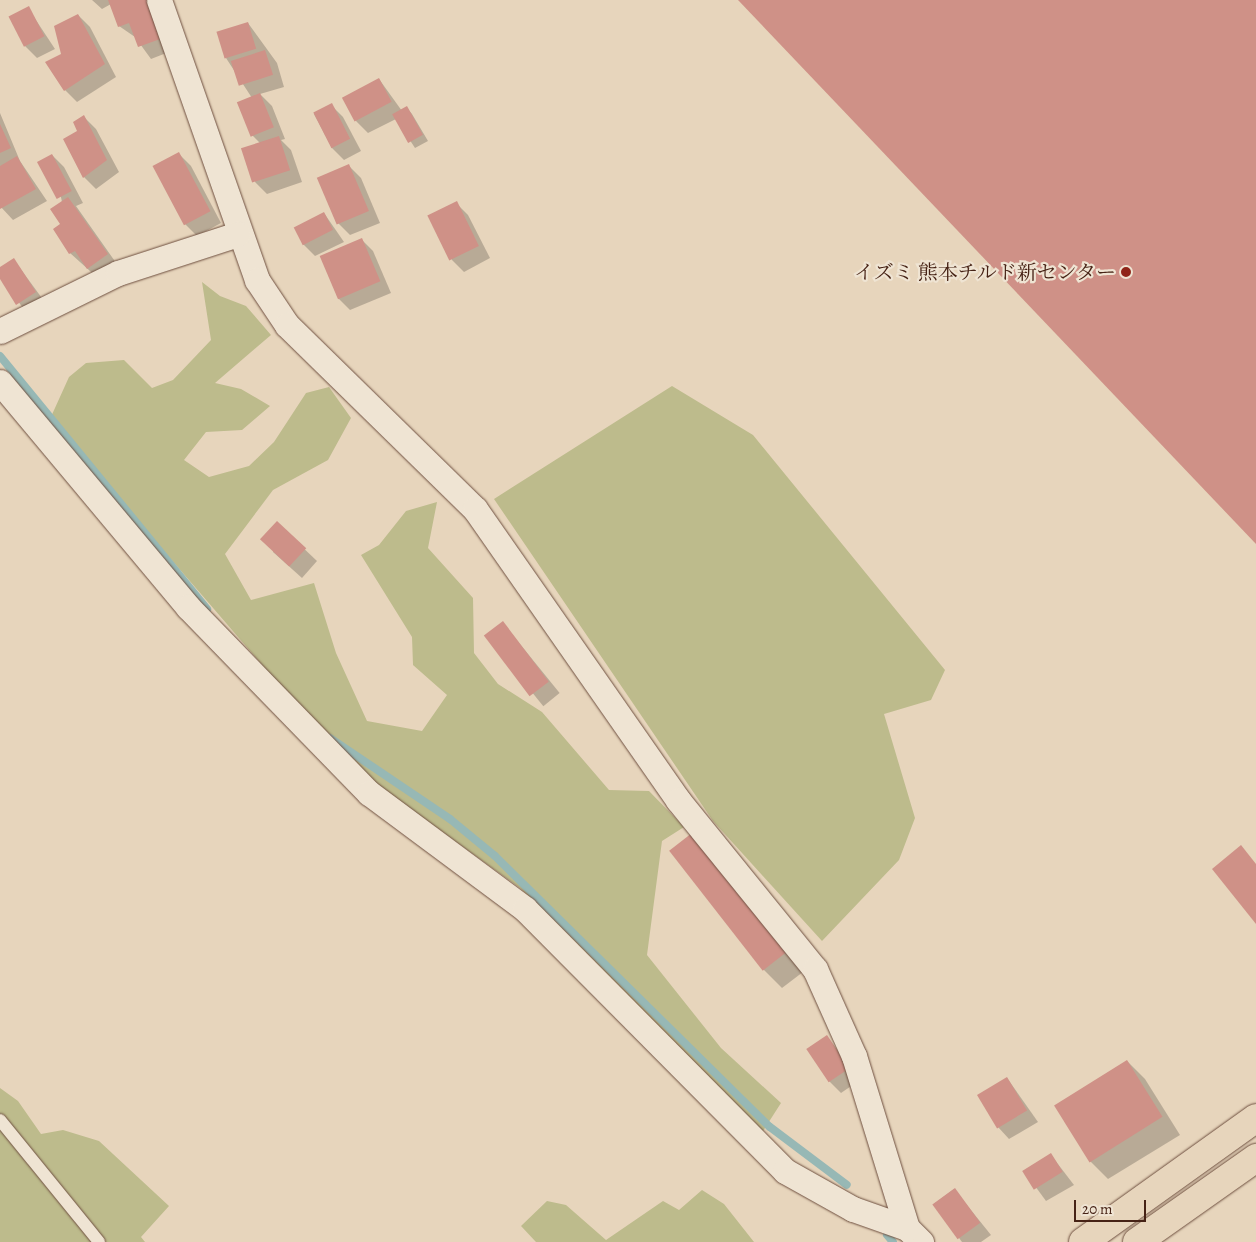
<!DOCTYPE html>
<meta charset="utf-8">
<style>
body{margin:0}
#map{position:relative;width:1256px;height:1242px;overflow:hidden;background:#e7d5bc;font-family:Alegreya,"Noto Serif JP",serif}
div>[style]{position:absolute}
.green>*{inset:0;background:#bdbb8c}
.shadow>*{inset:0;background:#0003;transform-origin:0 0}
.stream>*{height:8px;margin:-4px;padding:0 4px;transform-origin:4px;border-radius:4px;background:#97b8b5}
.building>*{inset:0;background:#cf9187;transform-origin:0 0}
.roads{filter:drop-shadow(0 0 1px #6e4f3f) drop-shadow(0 0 1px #6e4f3f)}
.lane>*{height:12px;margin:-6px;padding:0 6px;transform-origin:6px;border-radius:6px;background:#efe4d3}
.street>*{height:25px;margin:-12.5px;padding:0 12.5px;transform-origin:12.5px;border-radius:12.5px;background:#efe4d3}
.highway>*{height:28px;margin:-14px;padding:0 14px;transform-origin:14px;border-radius:14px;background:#e7d5bc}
.dots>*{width:14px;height:14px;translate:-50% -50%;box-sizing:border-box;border:2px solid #efe4d3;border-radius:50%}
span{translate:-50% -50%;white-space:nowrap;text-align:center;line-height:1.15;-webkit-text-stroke:4.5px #efe4d3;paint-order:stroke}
.poi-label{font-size:20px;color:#462215}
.right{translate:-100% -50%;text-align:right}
.scale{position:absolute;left:1074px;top:1200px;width:72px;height:22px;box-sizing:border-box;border:2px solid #462215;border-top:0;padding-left:6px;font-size:15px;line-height:18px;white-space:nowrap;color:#462215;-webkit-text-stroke:4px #efe4d3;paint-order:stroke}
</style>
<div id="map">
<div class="green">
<div style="clip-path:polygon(202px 282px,220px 296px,246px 306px,271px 335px,215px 383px,241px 389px,270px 406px,242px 430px,206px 432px,184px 460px,209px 477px,249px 466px,274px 442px,306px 393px,329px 387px,351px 418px,328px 460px,273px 490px,225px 554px,251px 600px,314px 583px,336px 653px,367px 721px,422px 731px,447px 695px,413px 665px,412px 637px,361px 555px,379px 545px,406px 511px,437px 502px,428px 548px,473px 598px,474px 653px,498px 684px,542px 712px,609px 790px,649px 791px,684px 827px,662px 841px,647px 955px,721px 1048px,781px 1103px,763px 1131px,520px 888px,373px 782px,276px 681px,50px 419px,69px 377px,86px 363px,124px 360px,152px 388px,173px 380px,211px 340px)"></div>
<div style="clip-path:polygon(672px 386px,753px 435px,945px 670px,931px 700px,884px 714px,915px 818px,899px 860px,822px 941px,713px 821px,494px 499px)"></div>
<div style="clip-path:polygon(0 1088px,18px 1101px,41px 1134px,63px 1130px,99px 1141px,169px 1206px,141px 1237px,145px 1242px,0 1242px)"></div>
<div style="clip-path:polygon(702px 1190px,724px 1204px,754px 1242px,536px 1242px,521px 1226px,547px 1201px,566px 1205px,606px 1240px,663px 1201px,679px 1210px)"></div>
</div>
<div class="shadow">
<div style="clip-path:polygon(92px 0,153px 0,174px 50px,151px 59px,135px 37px,119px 26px,111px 4px,102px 9px)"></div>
<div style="clip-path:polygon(28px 8px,55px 49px,37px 58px,25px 46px)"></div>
<div style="clip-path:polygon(78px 15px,90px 27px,116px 77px,77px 102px,65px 90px,63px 54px)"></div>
<div style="clip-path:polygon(248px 23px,277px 63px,284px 87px,260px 94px,272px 106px,285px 139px,281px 140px,291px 150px,302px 182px,267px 194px,255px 182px,261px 144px,252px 135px,252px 98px,226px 58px)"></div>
<div style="clip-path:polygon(379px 79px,402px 111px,407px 108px,412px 114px,428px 141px,415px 148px,396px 119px,368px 133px,356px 121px,343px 98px)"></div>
<div style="clip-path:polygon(331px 105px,343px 117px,361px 151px,344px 160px,332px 148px,314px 114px)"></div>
<div style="clip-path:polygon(0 113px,20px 161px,47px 201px,13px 220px,0 206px)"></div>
<div style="clip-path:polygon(84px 117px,96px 129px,119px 172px,96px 189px,84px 177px,65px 139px,79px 132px)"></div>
<div style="clip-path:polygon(179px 154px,191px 166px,221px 223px,197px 236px,185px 224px)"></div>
<div style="clip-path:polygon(52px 155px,64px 167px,83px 203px,76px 206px,119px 267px,100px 280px,70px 253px,61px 224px,62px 202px)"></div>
<div style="clip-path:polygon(349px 166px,361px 178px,380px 223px,350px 235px,338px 223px)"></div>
<div style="clip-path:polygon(456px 203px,468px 215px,490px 258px,464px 272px,452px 260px,430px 216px)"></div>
<div style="clip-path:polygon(324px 213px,344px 242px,315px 256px,303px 244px)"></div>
<div style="clip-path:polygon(361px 239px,373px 251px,391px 293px,350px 310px,338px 298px)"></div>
<div style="clip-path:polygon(14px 260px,47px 305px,29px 316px,0 277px,0 269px)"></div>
<div style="clip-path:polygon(277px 523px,317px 561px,302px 578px,273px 552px)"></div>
<div style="left:503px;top:623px;width:90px;height:21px;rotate:51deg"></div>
<div style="clip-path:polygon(692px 835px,803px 972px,782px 988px,764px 970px)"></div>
<div style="clip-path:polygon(827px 1037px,860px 1080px,841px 1093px,829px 1081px)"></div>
<div style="clip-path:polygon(1127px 1061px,1145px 1079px,1180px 1135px,1108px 1179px,1090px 1161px)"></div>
<div style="clip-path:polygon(1007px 1078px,1038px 1122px,1009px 1139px,998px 1127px)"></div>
<div style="clip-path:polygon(1051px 1155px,1074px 1185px,1046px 1201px,1024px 1171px)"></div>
<div style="clip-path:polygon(954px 1189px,991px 1235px,981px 1242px,962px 1242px,934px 1204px)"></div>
</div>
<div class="stream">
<div style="left:0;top:356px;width:327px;rotate:50.7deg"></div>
<div style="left:330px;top:738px;width:145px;rotate:34deg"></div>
<div style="left:450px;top:819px;width:58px;rotate:39.4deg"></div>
<div style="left:495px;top:856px;width:386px;rotate:44.6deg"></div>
<div style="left:770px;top:1127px;width:96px;rotate:37deg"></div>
<div style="left:887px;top:1235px;width:9px;rotate:49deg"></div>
</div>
<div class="building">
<div style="clip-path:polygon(108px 0,149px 0,163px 38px,138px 47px,129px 23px,118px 27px)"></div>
<div style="clip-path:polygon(738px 0,1256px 0,1256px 544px)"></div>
<div style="left:29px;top:6px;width:34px;height:23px;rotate:63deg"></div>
<div style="clip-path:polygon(78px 14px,105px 64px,64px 91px,45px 62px,61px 54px,54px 26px)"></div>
<div style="left:248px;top:22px;width:28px;height:33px;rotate:73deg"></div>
<div style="left:265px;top:50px;width:26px;height:36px;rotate:72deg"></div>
<div style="left:379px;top:78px;width:27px;height:42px;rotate:62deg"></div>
<div style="left:260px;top:93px;width:37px;height:25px;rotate:68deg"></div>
<div style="left:332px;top:103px;width:40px;height:21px;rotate:63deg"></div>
<div style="left:407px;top:106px;width:33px;height:17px;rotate:61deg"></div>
<div style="clip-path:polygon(84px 115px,107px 160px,83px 178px,63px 139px,77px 131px,73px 122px)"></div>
<div style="clip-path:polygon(0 124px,11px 148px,0 153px)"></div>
<div style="left:279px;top:136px;width:36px;height:40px;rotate:72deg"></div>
<div style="left:179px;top:152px;width:67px;height:30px;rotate:62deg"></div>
<div style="left:52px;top:154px;width:42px;height:17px;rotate:62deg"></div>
<div style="clip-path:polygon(17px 156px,36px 189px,0 209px,0 166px)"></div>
<div style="left:349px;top:164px;width:51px;height:35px;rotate:67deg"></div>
<div style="clip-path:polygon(68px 197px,108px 254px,87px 269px,75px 251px,69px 254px,53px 229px,60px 224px,50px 209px)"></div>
<div style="left:457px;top:201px;width:50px;height:33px;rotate:64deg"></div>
<div style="left:324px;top:212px;width:20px;height:34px;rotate:63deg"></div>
<div style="left:362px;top:238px;width:47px;height:46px;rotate:67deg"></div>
<div style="clip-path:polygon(14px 258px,36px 292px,16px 305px,0 279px,0 267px)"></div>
<div style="left:277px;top:521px;width:40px;height:25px;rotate:43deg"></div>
<div style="left:503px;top:621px;width:76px;height:24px;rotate:53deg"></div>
<div style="left:692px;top:833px;width:152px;height:29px;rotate:52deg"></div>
<div style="clip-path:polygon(1241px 845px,1256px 864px,1256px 924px,1212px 869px)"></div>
<div style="left:827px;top:1035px;width:40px;height:25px;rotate:56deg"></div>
<div style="left:1127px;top:1060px;width:67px;height:86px;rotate:58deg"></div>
<div style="left:1007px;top:1077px;width:39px;height:35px;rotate:59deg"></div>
<div style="left:1051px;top:1153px;width:22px;height:34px;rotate:58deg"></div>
<div style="left:955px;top:1188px;width:43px;height:28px;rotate:54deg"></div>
</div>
<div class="roads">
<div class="lane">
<div style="left:0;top:1120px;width:157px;rotate:50.9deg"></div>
</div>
<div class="street">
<div style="left:159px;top:0;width:297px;rotate:70.7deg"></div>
<div style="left:257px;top:280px;width:54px;rotate:56.3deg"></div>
<div style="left:287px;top:325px;width:263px;rotate:44.4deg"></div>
<div style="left:475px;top:509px;width:355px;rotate:55.1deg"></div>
<div style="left:678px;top:800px;width:218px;rotate:51deg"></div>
<div style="left:815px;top:969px;width:95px;rotate:65.9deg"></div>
<div style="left:854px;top:1056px;width:180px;rotate:72.9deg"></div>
<div style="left:907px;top:1228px;width:20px;rotate:45deg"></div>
<div style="left:0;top:331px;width:131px;rotate:-26.2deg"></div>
<div style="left:118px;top:273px;width:126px;rotate:-18deg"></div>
<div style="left:0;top:382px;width:293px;rotate:50.1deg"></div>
<div style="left:188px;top:607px;width:260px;rotate:45.8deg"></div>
<div style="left:369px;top:793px;width:194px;rotate:36.6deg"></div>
<div style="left:525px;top:909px;width:369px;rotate:45.2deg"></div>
<div style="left:785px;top:1171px;width:78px;rotate:29.2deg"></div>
<div style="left:853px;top:1209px;width:57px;rotate:19.4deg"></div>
</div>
<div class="highway">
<div style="left:1083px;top:1242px;width:213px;rotate:-35.6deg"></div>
<div style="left:1137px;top:1242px;width:146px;rotate:-35.2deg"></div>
</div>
</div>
<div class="dots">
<div style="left:1126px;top:272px;background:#8f2418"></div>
</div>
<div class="poi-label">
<span class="right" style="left:1116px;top:272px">イズミ 熊本チルド新センター</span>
</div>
<div class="scale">20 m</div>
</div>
